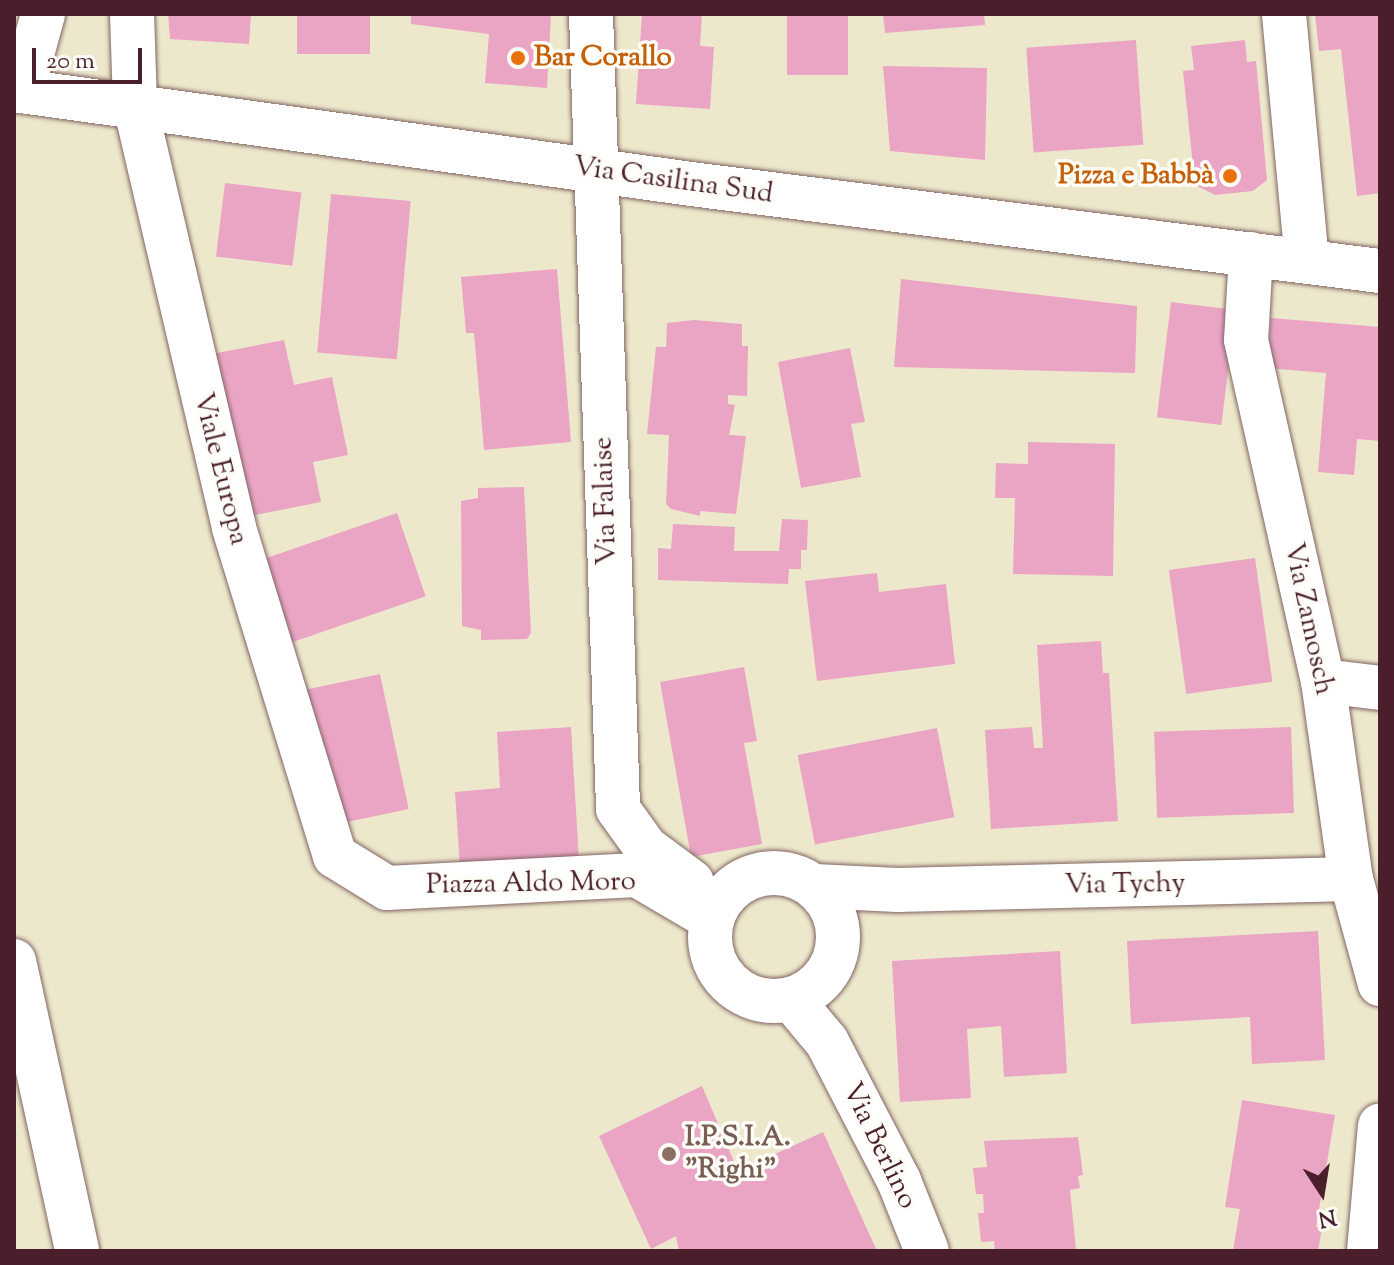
<!DOCTYPE html>
<meta charset="utf-8">
<style>
body{margin:0}
#map{position:relative;width:1394px;height:1265px;overflow:hidden;background:#ede8cc;font-family:"Sorts Mill Goudy",serif}
div>[style]{position:absolute}
.building>*{inset:0;background:#eaa5c5;transform-origin:0 0}
.roads{filter:drop-shadow(0 0 2px #836563) drop-shadow(0 0 2px #836563)}
.minor>*{height:44px;margin:-22px;padding:0 22px;transform-origin:22px;border-radius:22px;background:#fff}
.minor>.ring{margin:-22px;padding:0;box-sizing:content-box;background:none;border:44px solid #fff;border-radius:50%}
.tertiary>*{height:44px;margin:-22px;padding:0 22px;transform-origin:22px;border-radius:22px;background:#fff}
.secondary>*{height:44px;margin:-22px;padding:0 22px;transform-origin:22px;border-radius:22px;background:#fff}
.dots>*{width:22px;height:22px;translate:-50% -50%;box-sizing:border-box;border:4px solid #fdfcf7;border-radius:50%}
span{translate:-50% -50%;white-space:nowrap;text-align:center;line-height:1.15;-webkit-text-stroke:7px #fdfcf7;paint-order:stroke}
.food-label{font-size:28px;color:#c56008;font-weight:700}
.left{translate:0 -50%;text-align:left}
.right{translate:-100% -50%;text-align:right}
.street-label{font-size:28px;color:#4a1f2b}
.education-label{font-size:28px;color:#785e54;font-weight:700}
.frame{position:absolute;inset:0;border:16px solid #4a1f2b;pointer-events:none}
.north{position:absolute;left:1282px;top:1153px;width:80px;height:80px;-webkit-text-stroke:6px #fdfcf7;paint-order:stroke;rotate:168deg;font-size:22px;font-weight:700;line-height:32px;text-align:center;color:#4a1f2b}
.north::after{content:'';display:block;margin:auto;width:28px;height:36px;background:#4a1f2b;clip-path:polygon(50% 0,100% 100%,50% 72%,0 100%)}
.scale{position:absolute;left:32px;top:48px;width:110px;height:36px;box-sizing:border-box;border:4px solid #4a1f2b;border-top:0;padding-left:10px;font-size:24px;line-height:28px;white-space:nowrap;color:#4a1f2b;-webkit-text-stroke:6px #fdfcf7;paint-order:stroke}
</style>
<div id="map">
<div class="building">
<div style="clip-path:polygon(168px 14px,251px 14px,249px 44px,170px 39px)"></div>
<div style="left:297px;top:14px;width:73px;height:40px"></div>
<div style="clip-path:polygon(411px 14px,551px 14px,547px 88px,485px 83px,489px 34px,411px 24px)"></div>
<div style="clip-path:polygon(642px 14px,702px 14px,700px 46px,714px 47px,710px 109px,636px 104px)"></div>
<div style="left:787px;top:14px;width:61px;height:61px"></div>
<div style="clip-path:polygon(883px 14px,984px 14px,985px 25px,885px 33px)"></div>
<div style="clip-path:polygon(1315px 14px,1380px 14px,1380px 193px,1357px 196px,1341px 49px,1319px 51px)"></div>
<div style="left:1136px;top:40px;width:105px;height:110px;rotate:86deg"></div>
<div style="clip-path:polygon(1245px 40px,1247px 62px,1256px 61px,1267px 180px,1253px 191px,1215px 195px,1195px 185px,1183px 71px,1194px 70px,1191px 46px)"></div>
<div style="clip-path:polygon(883px 66px,987px 68px,985px 160px,890px 151px)"></div>
<div style="left:225px;top:183px;width:77px;height:74px;rotate:7deg"></div>
<div style="left:331px;top:194px;width:80px;height:159px;rotate:5deg"></div>
<div style="clip-path:polygon(557px 269px,571px 442px,484px 450px,474px 333px,466px 333px,461px 277px)"></div>
<div style="clip-path:polygon(901px 279px,1137px 306px,1135px 373px,894px 367px)"></div>
<div style="left:1171px;top:302px;width:65px;height:116px;rotate:7deg"></div>
<div style="clip-path:polygon(1271px 318px,1380px 327px,1380px 441px,1357px 439px,1354px 475px,1318px 472px,1326px 373px,1267px 368px)"></div>
<div style="clip-path:polygon(694px 320px,742px 324px,742px 346px,748px 346px,747px 396px,728px 395px,728px 404px,735px 405px,729px 435px,746px 436px,736px 514px,700px 511px,700px 516px,671px 509px,666px 504px,669px 435px,647px 434px,656px 347px,666px 347px,667px 323px)"></div>
<div style="clip-path:polygon(284px 340px,294px 385px,332px 377px,348px 455px,313px 462px,321px 502px,245px 517px,212px 354px)"></div>
<div style="clip-path:polygon(850px 348px,865px 422px,851px 424px,861px 477px,801px 488px,778px 362px)"></div>
<div style="clip-path:polygon(1028px 442px,1115px 444px,1113px 576px,1013px 574px,1015px 498px,995px 498px,996px 463px,1028px 464px)"></div>
<div style="clip-path:polygon(524px 487px,531px 633px,527px 639px,481px 640px,481px 630px,462px 626px,461px 501px,478px 498px,478px 488px)"></div>
<div style="left:397px;top:513px;width:88px;height:148px;rotate:71deg"></div>
<div style="clip-path:polygon(782px 519px,808px 520px,807px 550px,801px 550px,801px 569px,789px 569px,788px 584px,658px 580px,658px 548px,671px 549px,673px 524px,735px 527px,734px 551px,779px 551px)"></div>
<div style="left:1255px;top:558px;width:125px;height:87px;rotate:82deg"></div>
<div style="clip-path:polygon(877px 573px,879px 592px,946px 584px,955px 664px,817px 681px,805px 581px)"></div>
<div style="clip-path:polygon(1101px 641px,1103px 673px,1109px 673px,1118px 821px,991px 829px,985px 730px,1032px 727px,1034px 748px,1043px 748px,1037px 645px)"></div>
<div style="clip-path:polygon(744px 667px,757px 741px,744px 743px,762px 844px,691px 857px,660px 682px)"></div>
<div style="left:380px;top:674px;width:138px;height:75px;rotate:78deg"></div>
<div style="clip-path:polygon(571px 727px,579px 860px,460px 868px,455px 792px,500px 788px,497px 732px)"></div>
<div style="left:1291px;top:727px;width:86px;height:137px;rotate:88deg"></div>
<div style="left:937px;top:728px;width:91px;height:142px;rotate:79deg"></div>
<div style="clip-path:polygon(1318px 931px,1325px 1060px,1252px 1064px,1250px 1017px,1131px 1024px,1127px 941px)"></div>
<div style="clip-path:polygon(1060px 951px,1067px 1073px,1004px 1077px,1001px 1026px,967px 1029px,971px 1098px,900px 1102px,892px 961px)"></div>
<div style="clip-path:polygon(702px 1086px,738px 1171px,823px 1132px,877px 1251px,679px 1251px,676px 1236px,651px 1249px,599px 1136px)"></div>
<div style="clip-path:polygon(1242px 1100px,1335px 1115px,1316px 1227px,1322px 1228px,1318px 1251px,1233px 1251px,1240px 1209px,1225px 1207px)"></div>
<div style="clip-path:polygon(1078px 1137px,1083px 1175px,1078px 1176px,1080px 1188px,1070px 1190px,1076px 1250px,995px 1251px,994px 1241px,981px 1242px,978px 1213px,984px 1213px,983px 1194px,976px 1194px,973px 1168px,987px 1167px,984px 1141px)"></div>
</div>
<div class="roads">
<div class="minor">
<div style="left:591px;top:14px;width:795px;rotate:88.05deg"></div>
<div style="left:618px;top:809px;width:48px;rotate:54.3deg"></div>
<div style="left:646px;top:848px;width:57px;rotate:36.5deg"></div>
<div style="left:1284px;top:14px;width:247px;rotate:84.7deg"></div>
<div style="left:135px;top:105px;width:434px;rotate:76.8deg"></div>
<div style="left:234px;top:528px;width:343px;rotate:72.9deg"></div>
<div style="left:335px;top:856px;width:61px;rotate:31.6deg"></div>
<div style="left:387px;top:888px;width:250px;rotate:-3deg"></div>
<div style="left:637px;top:875px;width:87px;rotate:30.4deg"></div>
<div style="left:1251px;top:254px;width:86px;rotate:93.3deg"></div>
<div style="left:1246px;top:340px;width:350px;rotate:77.3deg"></div>
<div style="left:1323px;top:681px;width:200px;rotate:82deg"></div>
<div style="left:1351px;top:879px;width:109px;rotate:74.6deg"></div>
<div style="left:1323px;top:681px;width:57px;rotate:7deg"></div>
<div class="ring" style="left:710px;top:873px;width:84px;height:84px"></div>
<div style="left:814px;top:886px;width:84px;rotate:2.7deg"></div>
<div style="left:898px;top:890px;width:453px;rotate:-1.4deg"></div>
<div style="left:14px;top:961px;width:297px;rotate:77.7deg"></div>
<div style="left:791px;top:999px;width:56px;rotate:50.1deg"></div>
<div style="left:827px;top:1042px;width:157px;rotate:62.6deg"></div>
<div style="left:899px;top:1181px;width:75px;rotate:68.2deg"></div>
<div style="left:1369px;top:1251px;width:126px;rotate:-85deg"></div>
</div>
<div class="tertiary">
<div style="left:132px;top:14px;width:91px;rotate:88.1deg"></div>
<div style="left:22px;top:91px;width:80px;rotate:-74.7deg"></div>
</div>
<div class="secondary">
<div style="left:14px;top:90px;width:683px;rotate:7.9deg"></div>
<div style="left:691px;top:184px;width:694px;rotate:7.2deg"></div>
</div>
</div>
<div class="dots">
<div style="left:518px;top:58px;background:#e8710a"></div>
<div style="left:1230px;top:176px;background:#e8710a"></div>
<div style="left:669px;top:1154px;background:#8d6e63"></div>
</div>
<div class="food-label">
<span class="left" style="left:534px;top:58px">Bar Corallo</span>
<span class="right" style="left:1214px;top:176px">Pizza e Babbà</span>
</div>
<div class="street-label">
<span style="left:673px;top:181px;rotate:8deg">Via Casilina Sud</span>
<span style="left:220px;top:469px;rotate:76deg">Viale Europa</span>
<span style="left:606px;top:501px;rotate:-92deg">Via Falaise</span>
<span style="left:1308px;top:619px;rotate:78deg">Via Zamosch</span>
<span style="left:531px;top:884px;rotate:-1deg">Piazza Aldo Moro</span>
<span style="left:1125px;top:885px;rotate:-1deg">Via Tychy</span>
<span style="left:879px;top:1146px;rotate:64deg">Via Berlino</span>
</div>
<div class="education-label">
<span class="left" style="left:685px;top:1154px">I.P.S.I.A.<br>"Righi"</span>
</div>
<div class="frame"></div>
<div class="north">N</div>
<div class="scale">20 m</div>
</div>
